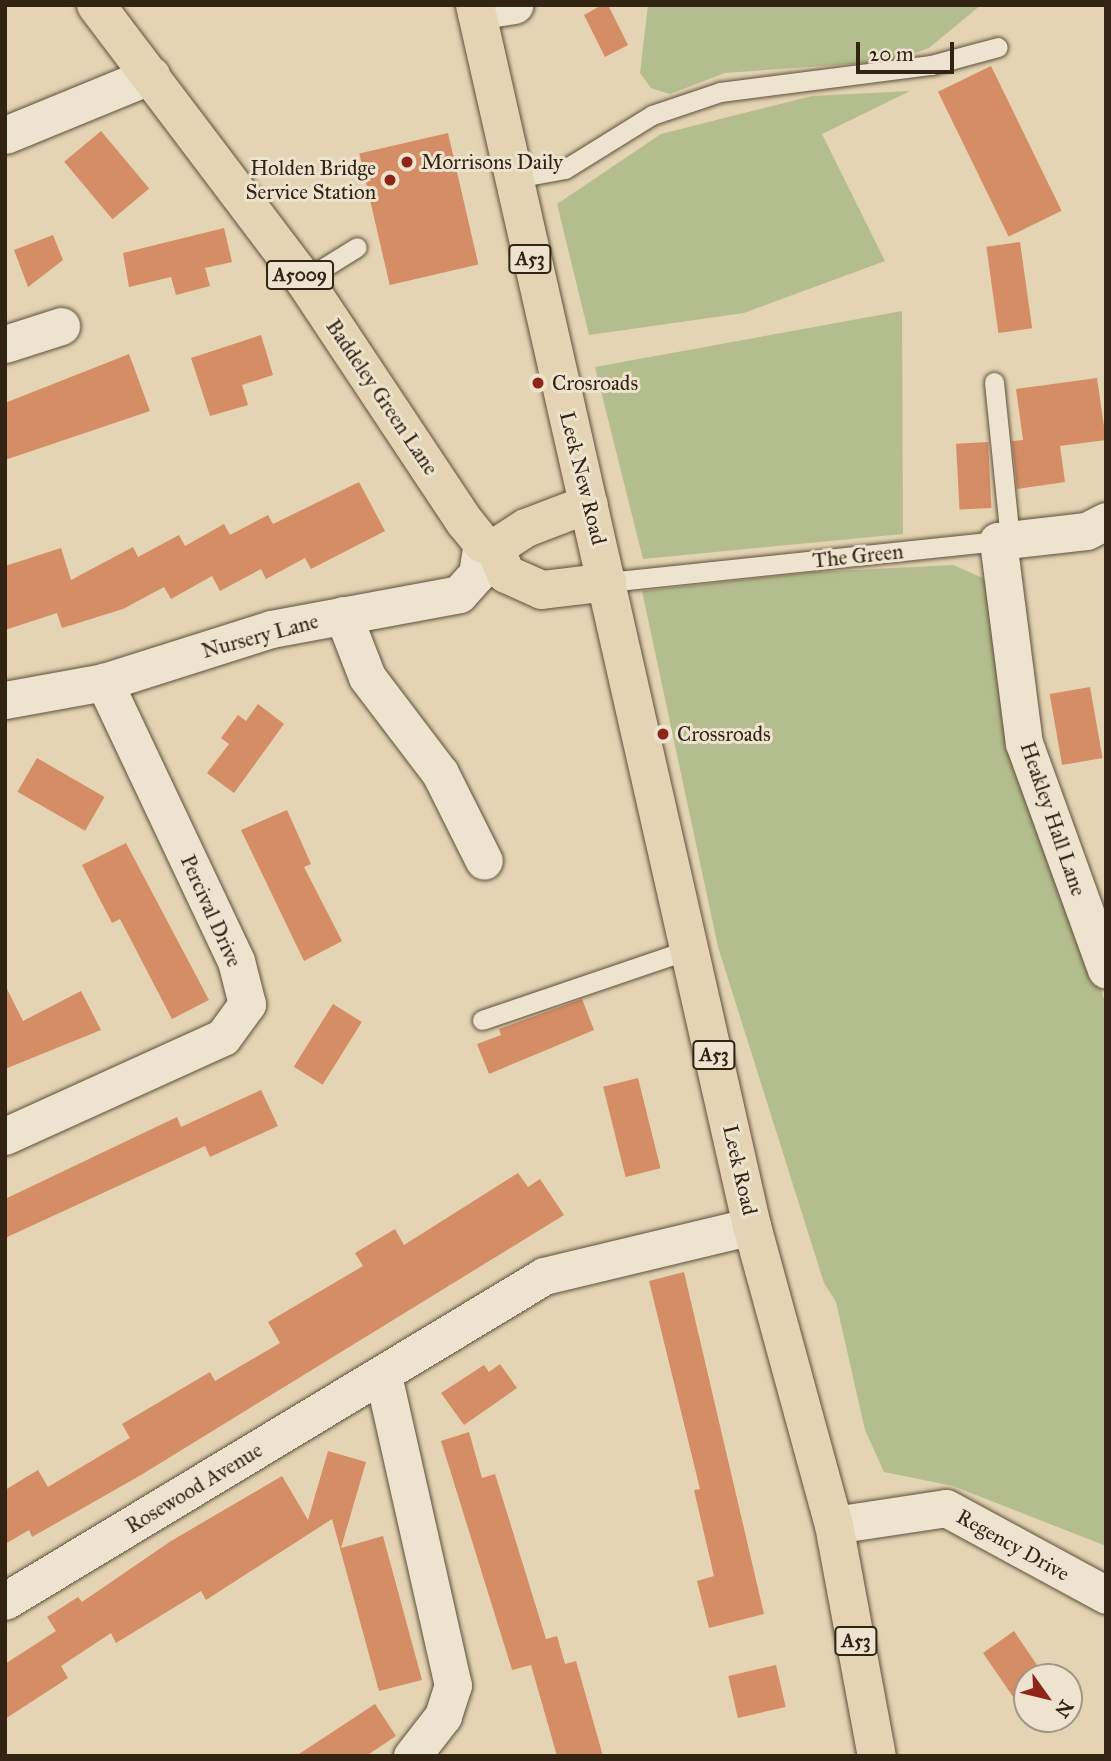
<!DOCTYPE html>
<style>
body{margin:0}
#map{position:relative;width:1111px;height:1761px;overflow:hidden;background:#e4d4b3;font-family:"IM FELL Great Primer",serif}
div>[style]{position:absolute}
.green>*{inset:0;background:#b4bd8d}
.building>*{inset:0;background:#d48d65;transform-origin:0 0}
.roads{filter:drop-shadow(0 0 2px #5f4f3b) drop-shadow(0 0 2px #5f4f3b)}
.lane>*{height:19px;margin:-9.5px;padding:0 9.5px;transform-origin:9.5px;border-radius:9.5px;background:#ede3ce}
.street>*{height:37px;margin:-18.5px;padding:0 18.5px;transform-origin:18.5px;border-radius:18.5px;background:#ede3ce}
.primary>*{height:38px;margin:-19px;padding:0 19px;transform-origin:19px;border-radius:19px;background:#e4d4b3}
.highway>*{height:38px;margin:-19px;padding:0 19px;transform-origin:19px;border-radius:19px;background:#e4d4b3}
.dots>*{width:19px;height:19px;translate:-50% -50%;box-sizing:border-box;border:4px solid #ede3ce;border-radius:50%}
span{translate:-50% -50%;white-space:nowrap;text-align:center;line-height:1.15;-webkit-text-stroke:6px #ede3ce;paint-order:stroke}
.shield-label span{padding:2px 5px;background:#ede3ce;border:2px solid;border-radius:5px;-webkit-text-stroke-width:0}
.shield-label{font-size:19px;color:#332313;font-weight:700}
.poi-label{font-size:21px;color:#332313}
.left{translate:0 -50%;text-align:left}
.right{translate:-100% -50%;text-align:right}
.street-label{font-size:21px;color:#332313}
.frame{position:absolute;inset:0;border:7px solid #332313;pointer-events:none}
.north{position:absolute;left:1013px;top:1663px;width:70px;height:70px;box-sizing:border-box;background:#ede3ce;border:2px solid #a39683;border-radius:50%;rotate:124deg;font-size:19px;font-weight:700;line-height:28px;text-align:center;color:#332313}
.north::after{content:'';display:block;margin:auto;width:24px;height:32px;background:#8f2418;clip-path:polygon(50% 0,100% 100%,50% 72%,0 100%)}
.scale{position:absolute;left:856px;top:42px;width:98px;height:32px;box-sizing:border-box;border:4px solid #332313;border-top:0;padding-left:9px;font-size:21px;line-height:24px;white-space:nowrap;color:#332313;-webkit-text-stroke:5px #ede3ce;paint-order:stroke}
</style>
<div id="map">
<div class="green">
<div style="clip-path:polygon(648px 5px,981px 5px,929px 48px,893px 61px,725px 73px,670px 94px,651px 88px,640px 73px)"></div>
<div style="clip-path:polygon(910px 91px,822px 134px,885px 261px,744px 313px,589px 335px,557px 204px,661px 134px,812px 96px)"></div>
<div style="clip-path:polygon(902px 311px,903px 534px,643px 559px,595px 367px)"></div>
<div style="clip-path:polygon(953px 565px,983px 578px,997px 594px,1075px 912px,1106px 1005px,1106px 1546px,953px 1486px,884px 1472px,865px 1430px,836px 1302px,824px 1283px,718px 947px,642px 591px,815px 572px)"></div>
</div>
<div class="building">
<div style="clip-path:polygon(602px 5px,608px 5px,628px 45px,605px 57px,584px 15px)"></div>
<div style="left:991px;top:66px;width:161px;height:59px;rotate:64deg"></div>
<div style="left:101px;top:131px;width:75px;height:48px;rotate:50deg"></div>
<div style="left:448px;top:133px;width:135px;height:91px;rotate:77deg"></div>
<div style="clip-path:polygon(224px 228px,232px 262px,205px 268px,210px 286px,176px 295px,171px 277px,129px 287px,123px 253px)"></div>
<div style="clip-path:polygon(53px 235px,63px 260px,28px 287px,14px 250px)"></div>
<div style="left:1020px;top:242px;width:87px;height:34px;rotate:82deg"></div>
<div style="clip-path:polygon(261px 335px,273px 375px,242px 385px,248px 405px,210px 416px,191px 358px)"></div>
<div style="clip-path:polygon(129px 354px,150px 411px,5px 460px,5px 403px)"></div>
<div style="clip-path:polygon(1097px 378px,1106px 440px,1060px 446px,1065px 482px,1017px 489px,1012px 441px,1023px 440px,1016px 389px)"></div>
<div style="left:988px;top:442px;width:66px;height:32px;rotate:87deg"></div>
<div style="clip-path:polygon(359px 482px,385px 531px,311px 569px,305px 558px,266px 579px,261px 569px,220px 591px,212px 576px,171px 599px,164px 587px,123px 609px,62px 628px,57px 613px,5px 630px,5px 566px,61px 548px,71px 580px,133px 547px,138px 557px,179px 535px,185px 546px,224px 524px,230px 535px,268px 515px,273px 524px)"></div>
<div style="left:1090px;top:687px;width:72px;height:41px;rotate:80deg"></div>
<div style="clip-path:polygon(258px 704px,284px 724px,234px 793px,207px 773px,229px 744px,221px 738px,238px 715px,246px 721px)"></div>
<div style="left:37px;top:758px;width:78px;height:39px;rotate:30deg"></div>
<div style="clip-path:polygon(287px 810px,311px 864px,304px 867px,342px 941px,304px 961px,241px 830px)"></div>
<div style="clip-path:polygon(126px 843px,209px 1000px,172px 1019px,120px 919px,112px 923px,82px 865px)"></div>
<div style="clip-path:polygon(5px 985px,23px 1021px,81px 991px,101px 1030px,5px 1069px)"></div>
<div style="clip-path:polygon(582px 999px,594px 1030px,489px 1074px,477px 1044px,501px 1035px,499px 1029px)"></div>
<div style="left:333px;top:1004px;width:34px;height:74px;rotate:32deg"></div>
<div style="left:638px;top:1078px;width:93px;height:36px;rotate:76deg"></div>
<div style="clip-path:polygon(261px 1090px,278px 1126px,210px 1157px,205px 1146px,5px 1238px,5px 1199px,177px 1117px,181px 1127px)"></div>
<div style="clip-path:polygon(518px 1173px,528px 1187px,540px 1179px,564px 1215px,141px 1475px,32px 1537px,29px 1530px,5px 1544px,5px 1490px,38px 1470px,48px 1487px,130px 1438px,122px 1424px,210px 1372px,215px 1381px,280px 1343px,268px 1322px,363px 1266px,355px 1253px,395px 1229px,404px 1245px)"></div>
<div style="clip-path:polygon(684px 1272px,764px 1614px,709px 1628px,697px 1581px,714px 1576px,694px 1490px,700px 1489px,649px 1281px)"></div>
<div style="clip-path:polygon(500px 1364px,517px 1388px,464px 1425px,441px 1393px,484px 1365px,489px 1372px)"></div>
<div style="clip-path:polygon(469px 1432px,482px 1478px,495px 1474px,546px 1639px,557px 1636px,565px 1664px,576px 1661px,603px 1756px,557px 1756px,531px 1665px,512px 1670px,441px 1441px)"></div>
<div style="clip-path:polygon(328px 1451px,366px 1462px,341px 1548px,383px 1536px,422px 1680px,379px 1691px,332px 1519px,206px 1600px,201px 1591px,116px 1643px,111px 1633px,61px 1666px,68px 1678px,5px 1719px,5px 1664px,56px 1631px,47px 1617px,78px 1597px,82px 1602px,171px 1541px,282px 1476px,308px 1520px)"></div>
<div style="clip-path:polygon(1014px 1631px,1045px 1677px,1027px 1677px,1027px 1717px,983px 1653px)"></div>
<div style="left:776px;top:1665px;width:43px;height:49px;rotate:77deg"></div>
<div style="clip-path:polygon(375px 1704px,396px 1736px,366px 1756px,296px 1756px)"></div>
</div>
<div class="roads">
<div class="lane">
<div style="left:511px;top:179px;width:55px;rotate:-10.5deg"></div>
<div style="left:565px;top:169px;width:102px;rotate:-31.8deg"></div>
<div style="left:652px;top:115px;width:72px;rotate:-18.7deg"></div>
<div style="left:720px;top:92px;width:213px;rotate:-7.3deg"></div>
<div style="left:931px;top:65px;width:69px;rotate:-15deg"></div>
<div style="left:304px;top:280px;width:62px;rotate:-31.9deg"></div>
<div style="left:994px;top:382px;width:158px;rotate:84.2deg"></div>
<div style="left:608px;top:582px;width:392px;rotate:-6deg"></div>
<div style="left:482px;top:1020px;width:220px;rotate:-18.8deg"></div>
</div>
<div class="street">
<div style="left:476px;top:11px;width:39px;rotate:-9deg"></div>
<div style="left:5px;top:135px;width:158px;rotate:-22.3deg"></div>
<div style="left:5px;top:344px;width:59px;rotate:-17.8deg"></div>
<div style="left:1106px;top:521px;width:22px;rotate:153deg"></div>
<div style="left:1086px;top:531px;width:89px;rotate:173.5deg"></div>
<div style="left:998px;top:541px;width:204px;rotate:82.7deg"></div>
<div style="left:1024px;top:743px;width:241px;rotate:70.1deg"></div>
<div style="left:343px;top:615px;width:66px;rotate:68.8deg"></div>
<div style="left:367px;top:677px;width:121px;rotate:52.8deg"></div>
<div style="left:440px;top:773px;width:98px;rotate:63.4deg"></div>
<div style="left:5px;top:700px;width:101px;rotate:-10.3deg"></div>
<div style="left:104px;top:682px;width:175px;rotate:-17.6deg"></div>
<div style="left:271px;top:629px;width:191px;rotate:-10.5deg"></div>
<div style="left:459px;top:594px;width:27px;rotate:-48deg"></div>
<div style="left:477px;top:574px;width:31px;rotate:-81deg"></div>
<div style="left:5px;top:1136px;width:239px;rotate:-24.4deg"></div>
<div style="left:223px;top:1037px;width:41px;rotate:-54deg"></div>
<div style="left:247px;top:1004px;width:44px;rotate:-104.3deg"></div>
<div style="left:236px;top:961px;width:309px;rotate:-115.3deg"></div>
<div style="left:383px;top:1375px;width:318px;rotate:77.3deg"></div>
<div style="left:453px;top:1685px;width:33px;rotate:108deg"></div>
<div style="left:443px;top:1716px;width:51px;rotate:127.8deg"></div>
<div style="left:834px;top:1525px;width:113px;rotate:-8.6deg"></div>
<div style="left:946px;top:1508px;width:182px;rotate:28.5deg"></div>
<div style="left:5px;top:1601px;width:629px;rotate:-31.09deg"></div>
<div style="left:544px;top:1276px;width:214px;rotate:-13.5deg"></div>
</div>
<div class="primary">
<div style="left:96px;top:5px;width:345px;rotate:52.9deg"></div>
<div style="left:304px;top:280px;width:291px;rotate:56.4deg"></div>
<div style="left:465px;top:522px;width:27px;rotate:51deg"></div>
<div style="left:482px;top:543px;width:14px;rotate:21deg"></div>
<div style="left:495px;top:548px;width:28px;rotate:67deg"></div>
<div style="left:506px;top:574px;width:39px;rotate:24deg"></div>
<div style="left:542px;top:590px;width:66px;rotate:-6.9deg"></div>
<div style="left:495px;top:548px;width:37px;rotate:-33deg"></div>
<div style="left:526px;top:528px;width:67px;rotate:-20.9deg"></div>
</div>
<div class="highway">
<div style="left:475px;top:5px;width:1252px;rotate:77.22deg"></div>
<div style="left:752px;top:1226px;width:310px;rotate:74.7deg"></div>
<div style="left:834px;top:1525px;width:235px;rotate:79.5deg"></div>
</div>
</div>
<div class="dots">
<div style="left:407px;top:162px;background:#8f2418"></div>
<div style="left:390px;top:180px;background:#8f2418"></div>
<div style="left:538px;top:383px;background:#8f2418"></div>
<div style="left:663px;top:734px;background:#8f2418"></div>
</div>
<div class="shield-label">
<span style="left:530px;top:259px">A53</span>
<span style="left:300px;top:275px">A5009</span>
<span style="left:714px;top:1055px">A53</span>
<span style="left:856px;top:1641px">A53</span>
</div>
<div class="poi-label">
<span class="left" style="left:421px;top:162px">Morrisons Daily</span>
<span class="right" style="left:376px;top:180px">Holden Bridge<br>Service Station</span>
<span class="left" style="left:552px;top:383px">Crosroads</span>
<span class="left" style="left:677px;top:734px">Crossroads</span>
</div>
<div class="street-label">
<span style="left:382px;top:397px;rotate:56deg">Baddeley Green Lane</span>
<span style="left:583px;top:478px;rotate:76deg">Leek New Road</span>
<span style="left:858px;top:556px;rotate:-6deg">The Green</span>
<span style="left:260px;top:636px;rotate:-15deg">Nursery Lane</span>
<span style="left:1053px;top:819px;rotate:71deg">Heakley Hall Lane</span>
<span style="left:211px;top:911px;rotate:66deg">Percival Drive</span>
<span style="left:740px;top:1170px;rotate:77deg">Leek Road</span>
<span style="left:194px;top:1488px;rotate:-31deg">Rosewood Avenue</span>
<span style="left:1013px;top:1545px;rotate:29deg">Regency Drive</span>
</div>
<div class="frame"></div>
<div class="north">N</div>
<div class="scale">20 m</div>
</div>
